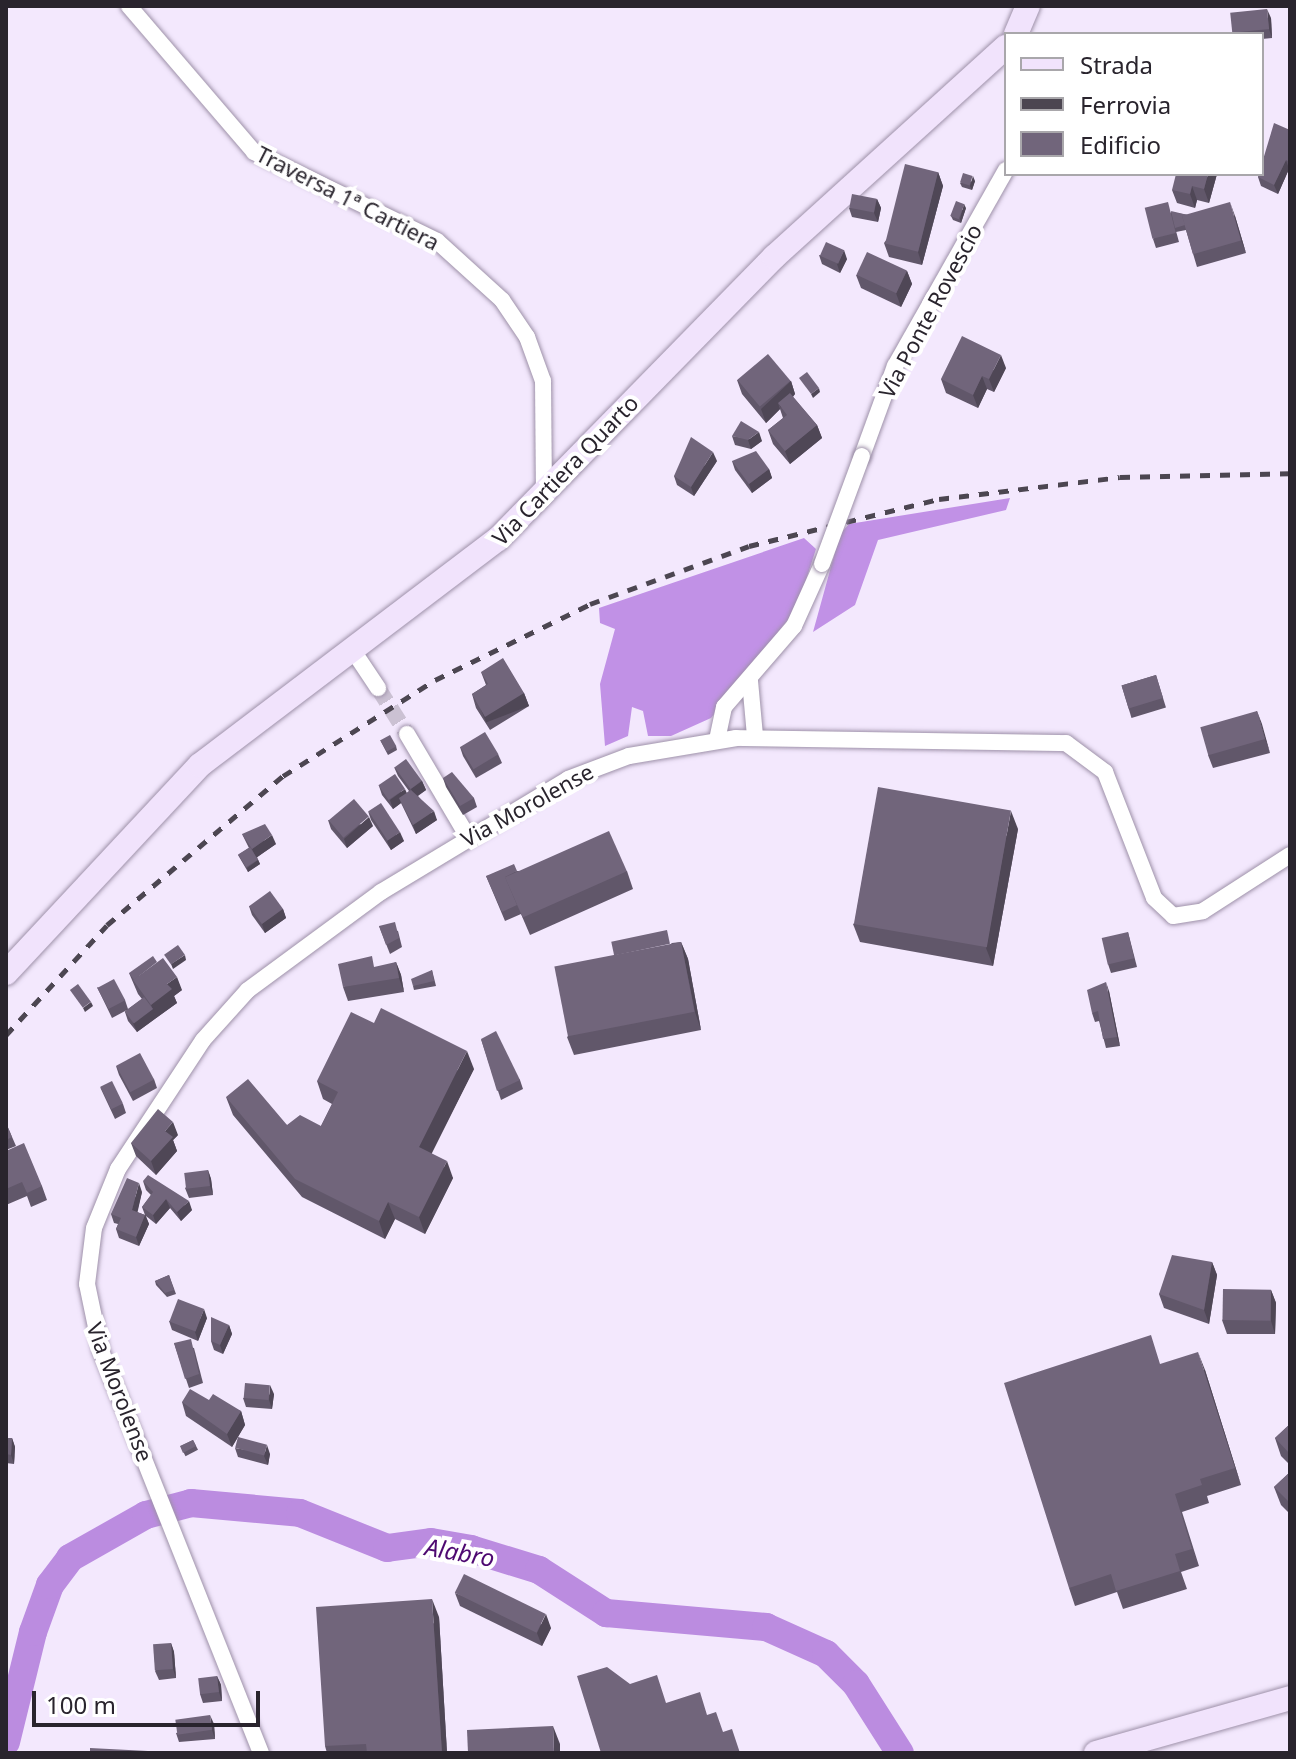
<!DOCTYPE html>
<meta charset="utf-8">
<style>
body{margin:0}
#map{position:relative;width:1296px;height:1759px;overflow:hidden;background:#f3e8fd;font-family:"Noto Sans",sans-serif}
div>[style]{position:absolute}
.forest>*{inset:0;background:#c191e6}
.river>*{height:28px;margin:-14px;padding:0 14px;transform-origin:14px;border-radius:14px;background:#bb8ce0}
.street-tunnel>*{height:16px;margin-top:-8px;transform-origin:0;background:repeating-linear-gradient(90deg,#cbc1d3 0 16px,transparent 0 24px)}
.roads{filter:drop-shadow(0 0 2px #9e91a9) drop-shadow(0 0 2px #9e91a9)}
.street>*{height:16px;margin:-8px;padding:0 8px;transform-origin:8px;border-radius:8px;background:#fff}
.secondary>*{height:24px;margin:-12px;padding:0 12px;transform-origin:12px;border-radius:12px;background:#f1e3fc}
.rail>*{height:5px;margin-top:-2.5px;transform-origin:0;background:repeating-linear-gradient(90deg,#4c4651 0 10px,transparent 0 20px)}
.bridges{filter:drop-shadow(0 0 2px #9e91a9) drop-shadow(0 0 2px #9e91a9)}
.street-bridge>*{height:16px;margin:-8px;padding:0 8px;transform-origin:8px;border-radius:8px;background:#fff}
.wall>*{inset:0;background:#61576a;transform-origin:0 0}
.shaded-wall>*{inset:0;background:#4f4756;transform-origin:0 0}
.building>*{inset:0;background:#71657b;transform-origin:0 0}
span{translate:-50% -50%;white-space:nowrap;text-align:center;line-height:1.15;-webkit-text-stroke:8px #fff;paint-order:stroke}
.street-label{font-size:22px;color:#29242d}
.water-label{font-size:24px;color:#4e0971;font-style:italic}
.frame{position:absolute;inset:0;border:8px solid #29242d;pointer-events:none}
.legend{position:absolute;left:1004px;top:32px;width:260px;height:144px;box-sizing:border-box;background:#fff;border:2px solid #a9a7ab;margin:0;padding:10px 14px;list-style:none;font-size:24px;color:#29242d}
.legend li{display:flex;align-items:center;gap:16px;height:40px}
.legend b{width:40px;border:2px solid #a9a7ab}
.scale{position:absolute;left:32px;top:1691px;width:228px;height:36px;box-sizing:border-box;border:4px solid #29242d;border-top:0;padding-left:10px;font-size:24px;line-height:28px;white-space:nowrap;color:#29242d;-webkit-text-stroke:6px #fff;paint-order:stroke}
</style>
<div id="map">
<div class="forest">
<div style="clip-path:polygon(1010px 498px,1006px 510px,878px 540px,855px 605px,813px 632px,840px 534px,849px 524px)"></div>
<div style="clip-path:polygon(804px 538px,816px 549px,797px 608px,711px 718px,671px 736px,648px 736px,643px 711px,632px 707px,628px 736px,605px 746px,600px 684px,615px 629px,600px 623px,599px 608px)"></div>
</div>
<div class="river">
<div style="left:6px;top:1742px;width:113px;rotate:-76.2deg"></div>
<div style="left:33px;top:1632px;width:50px;rotate:-70.1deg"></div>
<div style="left:50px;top:1585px;width:34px;rotate:-53deg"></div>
<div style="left:70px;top:1558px;width:87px;rotate:-29.5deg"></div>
<div style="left:146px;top:1515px;width:47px;rotate:-14.9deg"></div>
<div style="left:191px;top:1503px;width:109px;rotate:5.2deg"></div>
<div style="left:300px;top:1513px;width:94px;rotate:21.9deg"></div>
<div style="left:387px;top:1548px;width:44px;rotate:-7.8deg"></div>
<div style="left:431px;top:1542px;width:41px;rotate:9.9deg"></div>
<div style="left:471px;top:1549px;width:71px;rotate:17.2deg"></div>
<div style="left:539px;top:1570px;width:80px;rotate:32.7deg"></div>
<div style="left:606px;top:1613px;width:161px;rotate:5deg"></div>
<div style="left:766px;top:1627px;width:66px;rotate:24.2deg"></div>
<div style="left:826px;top:1654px;width:42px;rotate:45deg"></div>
<div style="left:856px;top:1684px;width:82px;rotate:57.5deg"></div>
</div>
<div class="street-tunnel">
<div style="left:378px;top:688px;width:54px;rotate:57.8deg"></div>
</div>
<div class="roads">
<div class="street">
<div style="left:129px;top:6px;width:192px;rotate:49.4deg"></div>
<div style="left:254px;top:152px;width:203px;rotate:25.9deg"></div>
<div style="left:437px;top:241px;width:88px;rotate:42.2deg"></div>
<div style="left:502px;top:300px;width:45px;rotate:56deg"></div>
<div style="left:527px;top:337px;width:47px;rotate:70deg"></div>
<div style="left:543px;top:381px;width:114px;rotate:89.5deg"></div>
<div style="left:862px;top:456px;width:96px;rotate:-69.9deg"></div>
<div style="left:895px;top:366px;width:225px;rotate:-60.5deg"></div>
<div style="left:352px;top:649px;width:47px;rotate:56.3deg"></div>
<div style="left:750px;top:681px;width:55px;rotate:84.8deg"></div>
<div style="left:407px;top:734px;width:120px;rotate:59.4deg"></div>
<div style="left:717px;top:740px;width:34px;rotate:-78deg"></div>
<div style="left:724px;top:707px;width:107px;rotate:-49.2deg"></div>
<div style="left:794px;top:626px;width:68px;rotate:-65.7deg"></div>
<div style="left:261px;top:1753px;width:433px;rotate:-111.7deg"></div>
<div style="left:101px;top:1351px;width:68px;rotate:-101.8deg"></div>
<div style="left:87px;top:1284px;width:56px;rotate:-82.9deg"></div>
<div style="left:94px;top:1228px;width:64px;rotate:-67.9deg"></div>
<div style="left:118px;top:1169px;width:154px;rotate:-56.6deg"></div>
<div style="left:203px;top:1040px;width:67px;rotate:-48deg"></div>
<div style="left:248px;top:990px;width:165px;rotate:-36.4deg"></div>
<div style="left:381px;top:892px;width:218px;rotate:-31.1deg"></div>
<div style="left:568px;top:779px;width:65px;rotate:-20.7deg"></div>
<div style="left:629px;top:756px;width:109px;rotate:-9.5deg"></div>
<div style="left:736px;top:738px;width:330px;rotate:0.9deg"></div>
<div style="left:1066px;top:743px;width:49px;rotate:36.6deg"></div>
<div style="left:1105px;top:772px;width:135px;rotate:68.7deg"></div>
<div style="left:1154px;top:898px;width:26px;rotate:43deg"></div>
<div style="left:1173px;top:916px;width:30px;rotate:-9deg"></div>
<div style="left:1203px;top:911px;width:103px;rotate:-32.8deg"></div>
</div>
<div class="secondary">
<div style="left:1016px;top:34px;width:30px;rotate:-67deg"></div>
<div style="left:6px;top:973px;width:284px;rotate:-47deg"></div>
<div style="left:200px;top:765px;width:374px;rotate:-37.2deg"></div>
<div style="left:498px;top:539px;width:395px;rotate:-45.6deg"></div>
<div style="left:774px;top:257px;width:313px;rotate:-42.2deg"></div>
<div style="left:1096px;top:1753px;width:202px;rotate:-15.8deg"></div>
</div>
</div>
<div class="rail">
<div style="left:6px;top:1035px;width:149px;rotate:-47.4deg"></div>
<div style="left:107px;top:925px;width:231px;rotate:-40.3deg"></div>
<div style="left:283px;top:776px;width:180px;rotate:-32.3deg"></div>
<div style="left:435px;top:680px;width:173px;rotate:-26.1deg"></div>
<div style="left:590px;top:604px;width:169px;rotate:-20deg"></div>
<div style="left:749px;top:546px;width:196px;rotate:-13.9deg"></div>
<div style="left:939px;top:499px;width:182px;rotate:-6.9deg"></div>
<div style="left:1120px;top:477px;width:170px;rotate:-1.3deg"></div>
</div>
<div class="bridges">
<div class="street-bridge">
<div style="left:822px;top:564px;width:115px;rotate:-69.7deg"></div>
</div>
</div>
<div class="wall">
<div style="clip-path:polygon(1271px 18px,1272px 38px,1262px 39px,1262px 34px,1233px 34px,1232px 32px)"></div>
<div style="clip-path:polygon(1290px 130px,1290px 169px,1289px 169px,1278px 194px,1261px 186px,1258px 177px)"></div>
<div style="clip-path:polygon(938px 172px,943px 186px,922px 265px,889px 257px,884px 243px)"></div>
<div style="clip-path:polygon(1217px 174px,1209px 203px,1197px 200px,1195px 208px,1177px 203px,1172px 190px)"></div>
<div style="clip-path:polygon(975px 181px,972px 190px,962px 187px,960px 183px)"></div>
<div style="clip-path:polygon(877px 199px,881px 208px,878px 222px,852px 217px,849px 208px)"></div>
<div style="clip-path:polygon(966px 208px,961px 223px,953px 220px,951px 216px)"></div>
<div style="clip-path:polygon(1171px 212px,1188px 215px,1235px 216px,1246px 253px,1197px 267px,1186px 230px,1176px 232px,1176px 231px,1179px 242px,1156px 248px,1153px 239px)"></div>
<div style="clip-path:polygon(819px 255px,847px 259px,840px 273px,822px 264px)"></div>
<div style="clip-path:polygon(907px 271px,912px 284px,901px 307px,861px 288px,856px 275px)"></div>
<div style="clip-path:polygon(1006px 368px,994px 392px,987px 389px,978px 408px,946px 393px,941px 379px)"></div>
<div style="clip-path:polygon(737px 380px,791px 381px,795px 394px,793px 397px,817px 425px,822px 438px,790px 464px,773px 444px,768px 430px,783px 418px,780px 409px,766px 423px,742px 394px)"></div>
<div style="clip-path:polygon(732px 436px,762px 441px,751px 449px,735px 445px)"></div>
<div style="clip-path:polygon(717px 461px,694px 496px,677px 485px,674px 476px)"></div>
<div style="clip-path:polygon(732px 461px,769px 469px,772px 478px,752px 493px,735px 470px)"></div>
<div style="clip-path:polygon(481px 672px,524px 693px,529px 706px,490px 730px,476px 708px,472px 694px,486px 685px)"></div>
<div style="left:1156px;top:675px;width:34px;height:36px;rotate:73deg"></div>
<div style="clip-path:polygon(1257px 711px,1270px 753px,1213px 768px,1208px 755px)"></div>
<div style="clip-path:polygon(380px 740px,396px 746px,397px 750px,388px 755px)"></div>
<div style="clip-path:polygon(460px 747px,498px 754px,502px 763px,476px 778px,463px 756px)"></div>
<div style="clip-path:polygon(394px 767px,422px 781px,426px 790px,418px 796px,437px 820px,416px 834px,401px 803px,393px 809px,382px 795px,379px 786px,407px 793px,409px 791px,398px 776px)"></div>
<div style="clip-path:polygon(443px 778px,474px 798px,477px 807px,463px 815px,446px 787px)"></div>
<div style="clip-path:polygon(368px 811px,404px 841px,391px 850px,371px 820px)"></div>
<div style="clip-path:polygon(328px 820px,373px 826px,347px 848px,331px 829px)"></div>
<div style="clip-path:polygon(1018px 829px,993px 966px,860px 942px,853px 924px)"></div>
<div style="clip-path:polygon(242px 834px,276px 844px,257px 857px,260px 864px,248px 872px,238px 855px,249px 848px)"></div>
<div style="clip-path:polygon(517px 871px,627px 871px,633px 889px,530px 935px,521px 914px,505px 921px,486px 876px)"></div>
<div style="clip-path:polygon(249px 906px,283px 909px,286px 918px,265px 933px,252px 915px)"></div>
<div style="clip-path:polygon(379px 926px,398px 931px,402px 947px,390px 954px)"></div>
<div style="clip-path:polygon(1128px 932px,1137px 967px,1111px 973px,1108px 964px)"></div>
<div style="clip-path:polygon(681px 942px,688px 959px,701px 1030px,574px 1055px,567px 1037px,672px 943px)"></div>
<div style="clip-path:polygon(396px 962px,401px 975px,404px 992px,348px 1001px,343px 987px)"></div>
<div style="clip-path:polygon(432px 970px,436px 986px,414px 990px,413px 986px)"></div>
<div style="clip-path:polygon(129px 973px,182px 990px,174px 996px,177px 1003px,137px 1032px,128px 1021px,125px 1012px,127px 1010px,112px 1018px,97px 987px,125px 1000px,128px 1009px,142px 999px,138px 994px)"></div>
<div style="clip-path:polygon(1109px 991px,1120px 1046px,1106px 1048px,1099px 1021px,1095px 1022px,1092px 1013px)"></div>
<div style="clip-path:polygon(481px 1039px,520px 1080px,523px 1089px,501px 1100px)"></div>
<div style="clip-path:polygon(116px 1066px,154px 1079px,157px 1088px,133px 1101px,119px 1075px)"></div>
<div style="clip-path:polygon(474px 1069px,431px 1153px,453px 1178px,425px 1234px,395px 1219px,385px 1239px,302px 1197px,233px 1115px,226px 1097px,287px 1125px,321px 1126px,332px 1104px,323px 1099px,317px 1081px)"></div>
<div style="clip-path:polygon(100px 1087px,123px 1104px,126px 1113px,115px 1119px)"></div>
<div style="clip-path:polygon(6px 1123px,16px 1146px,6px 1150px)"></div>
<div style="clip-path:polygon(178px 1135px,173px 1140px,177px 1151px,156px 1175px,136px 1156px,131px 1143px)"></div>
<div style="clip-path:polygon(6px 1151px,42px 1186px,47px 1200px,31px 1207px,27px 1196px,6px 1205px)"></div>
<div style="clip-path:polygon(208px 1170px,211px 1179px,213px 1195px,189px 1198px,185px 1188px)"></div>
<div style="clip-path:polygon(143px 1181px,192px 1210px,181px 1221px,170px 1208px,156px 1224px,146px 1216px,149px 1224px,139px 1246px,119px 1238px,116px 1229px,118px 1224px,114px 1223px,111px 1214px,142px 1192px,137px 1212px,145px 1215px,142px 1207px,151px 1195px,146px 1190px)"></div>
<div style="clip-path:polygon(1212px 1262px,1217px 1275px,1209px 1324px,1164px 1308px,1159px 1294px)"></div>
<div style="clip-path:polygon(169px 1275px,176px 1294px,167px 1297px,156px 1285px,155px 1281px)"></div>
<div style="clip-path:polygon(1271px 1290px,1276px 1303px,1275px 1334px,1227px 1334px,1222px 1320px)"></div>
<div style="clip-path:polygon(207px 1318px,198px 1341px,172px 1330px,169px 1321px)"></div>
<div style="clip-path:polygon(229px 1325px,232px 1334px,223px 1354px,214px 1350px,211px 1341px)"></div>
<div style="clip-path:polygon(174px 1343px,194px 1348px,203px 1383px,189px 1388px)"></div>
<div style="clip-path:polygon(1161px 1364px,1205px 1370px,1241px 1485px,1207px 1496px,1209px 1503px,1182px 1512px,1199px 1566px,1181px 1572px,1187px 1589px,1123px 1609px,1117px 1592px,1075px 1606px,1069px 1588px)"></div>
<div style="clip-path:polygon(274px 1394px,272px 1409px,246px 1407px,243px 1398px)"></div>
<div style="clip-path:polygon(209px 1400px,241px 1411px,245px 1425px,232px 1447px,186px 1416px,182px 1402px)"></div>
<div style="clip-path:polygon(1290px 1424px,1290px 1465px,1281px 1456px,1275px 1438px)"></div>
<div style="clip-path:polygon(6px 1438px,12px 1438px,15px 1447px,14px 1464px,6px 1463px)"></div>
<div style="left:193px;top:1440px;width:11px;height:14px;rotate:63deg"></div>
<div style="clip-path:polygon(235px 1448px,270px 1454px,268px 1465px,238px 1457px)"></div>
<div style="clip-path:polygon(1290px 1472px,1290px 1514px,1281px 1505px,1274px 1487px)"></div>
<div style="clip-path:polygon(455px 1593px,551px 1628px,542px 1646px,460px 1606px)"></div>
<div style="clip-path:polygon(439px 1617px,447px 1753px,327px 1753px,325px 1746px)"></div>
<div style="clip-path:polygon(171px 1643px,174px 1652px,176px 1678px,159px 1680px,155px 1671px)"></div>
<div style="clip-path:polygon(217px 1676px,221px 1685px,222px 1701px,203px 1703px,200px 1694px)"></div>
<div style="clip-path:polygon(214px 1724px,215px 1739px,179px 1742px,176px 1733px)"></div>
</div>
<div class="shaded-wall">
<div style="clip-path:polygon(1267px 9px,1271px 18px,1272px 38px,1269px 29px)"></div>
<div style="clip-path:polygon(1286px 160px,1289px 169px,1278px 194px,1274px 185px)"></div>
<div style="clip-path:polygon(938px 172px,943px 186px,922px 265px,918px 252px)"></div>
<div style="clip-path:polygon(1208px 174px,1217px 174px,1209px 203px,1204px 189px)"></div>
<div style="clip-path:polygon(973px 176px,975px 181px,972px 190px,970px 186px)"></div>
<div style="clip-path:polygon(1192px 186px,1197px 200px,1195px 208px,1190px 194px)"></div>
<div style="clip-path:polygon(877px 199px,881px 208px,878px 222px,874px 213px)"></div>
<div style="clip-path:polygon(1230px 202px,1235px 216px,1246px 253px,1241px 240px)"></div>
<div style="clip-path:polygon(964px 204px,966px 208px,961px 223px,960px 219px)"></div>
<div style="clip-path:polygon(844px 250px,847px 259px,840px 273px,837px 264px)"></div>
<div style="clip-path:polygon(907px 271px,912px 284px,901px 307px,896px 293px)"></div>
<div style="clip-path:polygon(1001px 355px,1006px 368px,994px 392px,989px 379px)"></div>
<div style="clip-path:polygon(982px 376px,987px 389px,978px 408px,973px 395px)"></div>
<div style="clip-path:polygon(791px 381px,795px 394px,781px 408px,778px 403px,780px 409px,766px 423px,761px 409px)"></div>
<div style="clip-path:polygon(819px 388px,820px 392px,813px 398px,811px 394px)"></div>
<div style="clip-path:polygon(817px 425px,822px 438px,790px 464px,785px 451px)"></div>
<div style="clip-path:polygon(759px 432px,762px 441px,751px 449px,748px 440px)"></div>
<div style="clip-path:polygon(713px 452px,717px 461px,694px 496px,691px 487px)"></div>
<div style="clip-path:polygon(769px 469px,772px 478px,752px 493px,749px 484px)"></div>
<div style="left:524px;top:693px;width:14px;height:46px;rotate:69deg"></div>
<div style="clip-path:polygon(1257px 711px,1262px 724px,1270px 753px,1265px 739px)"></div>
<div style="clip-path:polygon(422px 781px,426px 790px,414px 798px,411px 789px)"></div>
<div style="clip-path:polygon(405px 789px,409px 798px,399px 798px,401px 803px,393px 809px,390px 800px)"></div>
<div style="clip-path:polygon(434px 811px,437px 820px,416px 834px,413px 825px)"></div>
<div style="clip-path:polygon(1011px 811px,1018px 829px,993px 966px,986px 948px)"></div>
<div style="clip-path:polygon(369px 817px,373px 826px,347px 848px,344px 839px)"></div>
<div style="clip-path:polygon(400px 832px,404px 841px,391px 850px,387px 841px)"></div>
<div style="clip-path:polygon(272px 835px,276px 844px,256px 858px,252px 849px)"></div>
<div style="clip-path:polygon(258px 860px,260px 864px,248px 872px,247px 868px)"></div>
<div style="clip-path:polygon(283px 909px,286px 918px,265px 933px,262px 924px)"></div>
<div style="clip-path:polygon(681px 942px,688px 959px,701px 1030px,695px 1012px)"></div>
<div style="clip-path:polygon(185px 955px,186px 960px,173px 969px,171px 964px)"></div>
<div style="clip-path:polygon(396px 962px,401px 975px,404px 992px,399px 978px)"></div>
<div style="clip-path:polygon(177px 977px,182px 990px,174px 996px,177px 1003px,156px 1018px,151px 1005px,167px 984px)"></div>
<div style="clip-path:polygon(1106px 982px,1109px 991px,1120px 1046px,1117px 1037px)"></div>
<div style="clip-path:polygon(91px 1002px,93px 1006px,85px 1012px,83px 1008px)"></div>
<div style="clip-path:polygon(153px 1009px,156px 1018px,137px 1032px,133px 1023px)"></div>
<div style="clip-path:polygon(467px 1051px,474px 1069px,426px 1165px,419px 1147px)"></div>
<div style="clip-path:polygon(173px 1122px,178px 1135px,173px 1140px,177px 1151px,156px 1175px,151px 1161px,165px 1131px)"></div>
<div style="clip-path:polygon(447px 1161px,453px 1178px,425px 1234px,419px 1217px)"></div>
<div style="clip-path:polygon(208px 1170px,211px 1179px,213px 1195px,210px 1186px)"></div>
<div style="clip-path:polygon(139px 1183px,142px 1192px,136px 1219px,132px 1210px)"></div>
<div style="clip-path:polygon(166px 1199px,170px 1208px,156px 1224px,153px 1215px)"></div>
<div style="clip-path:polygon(189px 1201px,192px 1210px,181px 1221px,177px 1212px)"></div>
<div style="clip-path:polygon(388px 1202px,395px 1219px,385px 1239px,379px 1221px)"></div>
<div style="clip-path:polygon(145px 1215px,149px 1224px,139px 1246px,136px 1237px)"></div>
<div style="clip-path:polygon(1212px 1262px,1217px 1275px,1209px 1324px,1204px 1310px)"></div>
<div style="clip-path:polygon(1271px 1290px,1276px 1303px,1275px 1334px,1271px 1321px)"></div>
<div style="clip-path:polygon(204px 1309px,207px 1318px,198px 1341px,195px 1332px)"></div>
<div style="clip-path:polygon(229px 1325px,232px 1334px,223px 1354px,220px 1345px)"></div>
<div style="clip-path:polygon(1198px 1352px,1205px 1370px,1241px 1485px,1235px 1468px)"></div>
<div style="clip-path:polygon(270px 1385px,274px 1394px,272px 1409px,269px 1400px)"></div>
<div style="clip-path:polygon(241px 1411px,245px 1425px,232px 1447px,227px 1434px)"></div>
<div style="clip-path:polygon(12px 1438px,15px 1447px,14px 1464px,11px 1455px)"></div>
<div style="clip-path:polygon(267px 1445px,270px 1454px,268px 1465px,264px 1456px)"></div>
<div style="clip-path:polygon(432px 1599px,439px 1617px,447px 1753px,442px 1753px)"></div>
<div style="clip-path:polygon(546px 1614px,551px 1628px,542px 1646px,537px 1633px)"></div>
<div style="clip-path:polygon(171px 1643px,174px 1652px,176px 1678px,173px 1669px)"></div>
<div style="clip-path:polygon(217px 1676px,221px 1685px,222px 1701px,219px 1692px)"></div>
<div style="clip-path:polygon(210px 1715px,214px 1724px,215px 1739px,212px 1730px)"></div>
<div style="clip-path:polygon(553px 1726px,560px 1744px,560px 1753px,554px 1753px)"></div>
</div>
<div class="building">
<div style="left:1267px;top:9px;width:20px;height:37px;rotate:84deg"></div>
<div style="clip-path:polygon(1274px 123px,1290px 130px,1290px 162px,1286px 160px,1274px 185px,1258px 177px,1259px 174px,1262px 174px,1262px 163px)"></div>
<div style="left:905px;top:164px;width:34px;height:82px;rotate:14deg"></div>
<div style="left:963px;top:173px;width:10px;height:10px;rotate:17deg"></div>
<div style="clip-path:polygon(1176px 174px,1208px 174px,1204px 189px,1192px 186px,1190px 194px,1172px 190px)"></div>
<div style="left:852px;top:194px;width:25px;height:14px;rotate:11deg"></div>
<div style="left:956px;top:201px;width:9px;height:16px;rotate:21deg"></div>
<div style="left:1168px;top:202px;width:32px;height:24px;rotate:76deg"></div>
<div style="left:1230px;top:202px;width:40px;height:50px;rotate:74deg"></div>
<div style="clip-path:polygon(1171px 211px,1188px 215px,1182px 216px,1185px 225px,1175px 228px)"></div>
<div style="left:826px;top:242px;width:20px;height:15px;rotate:24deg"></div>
<div style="left:867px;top:252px;width:44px;height:25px;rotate:25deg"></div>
<div style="clip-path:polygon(962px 336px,1001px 355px,989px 379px,982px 376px,973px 395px,941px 379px)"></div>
<div style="left:768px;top:354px;width:35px;height:40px;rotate:50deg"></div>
<div style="left:807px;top:372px;width:20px;height:10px;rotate:53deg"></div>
<div style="clip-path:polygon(790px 393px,817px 425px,785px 451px,768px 430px,787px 415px,778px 403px)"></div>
<div style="clip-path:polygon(741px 421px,759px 432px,748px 440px,732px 436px)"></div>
<div style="clip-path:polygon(691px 437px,713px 452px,691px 487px,674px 476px)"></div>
<div style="clip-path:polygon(756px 451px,769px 469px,749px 484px,732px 461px)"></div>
<div style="clip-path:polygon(503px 658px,524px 693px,485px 717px,472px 694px,488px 684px,481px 672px)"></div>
<div style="left:1156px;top:675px;width:24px;height:36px;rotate:73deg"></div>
<div style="left:1257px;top:711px;width:29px;height:59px;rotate:74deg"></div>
<div style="left:485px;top:732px;width:26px;height:29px;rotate:59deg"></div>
<div style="left:390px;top:735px;width:13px;height:11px;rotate:61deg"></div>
<div style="left:406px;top:759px;width:27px;height:14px;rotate:54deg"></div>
<div style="clip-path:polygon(452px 772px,474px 798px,460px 806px,443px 778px)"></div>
<div style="left:395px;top:774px;width:18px;height:20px;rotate:56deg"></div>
<div style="left:878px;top:787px;width:135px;height:139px;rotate:10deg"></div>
<div style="clip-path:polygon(411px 790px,434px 811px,413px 825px,399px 798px)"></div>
<div style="left:354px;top:799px;width:23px;height:33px;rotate:50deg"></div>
<div style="left:381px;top:803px;width:35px;height:15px;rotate:57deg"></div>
<div style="clip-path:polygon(265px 824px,272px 835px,252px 849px,242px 834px)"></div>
<div style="left:609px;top:831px;width:44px;height:114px;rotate:66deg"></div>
<div style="left:250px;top:847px;width:15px;height:14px;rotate:58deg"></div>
<div style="clip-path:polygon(514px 864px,517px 871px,505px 877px,517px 905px,502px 912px,486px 876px)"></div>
<div style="left:270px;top:891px;width:22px;height:26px;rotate:54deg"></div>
<div style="clip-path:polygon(395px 922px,399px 938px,386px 945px,379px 926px)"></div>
<div style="left:667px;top:930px;width:14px;height:57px;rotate:78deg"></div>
<div style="left:1128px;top:932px;width:27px;height:27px;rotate:77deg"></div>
<div style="left:681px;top:942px;width:71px;height:129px;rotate:79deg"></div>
<div style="left:178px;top:945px;width:12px;height:17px;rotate:55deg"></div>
<div style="clip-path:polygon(153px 956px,157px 962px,134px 980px,129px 973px)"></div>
<div style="clip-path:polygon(372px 956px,374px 967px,396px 962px,399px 978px,343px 987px,338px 964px)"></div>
<div style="clip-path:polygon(163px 958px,177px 977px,167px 984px,172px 989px,151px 1005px,133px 980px)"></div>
<div style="clip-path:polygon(432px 970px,434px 981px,413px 986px,411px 979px)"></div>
<div style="left:114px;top:979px;width:24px;height:19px;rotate:62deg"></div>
<div style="clip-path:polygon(1106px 982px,1117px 1037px,1103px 1039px,1098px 1011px,1092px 1013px,1087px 990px)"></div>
<div style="left:78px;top:984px;width:22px;height:10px;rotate:54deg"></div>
<div style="left:144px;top:997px;width:15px;height:24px;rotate:53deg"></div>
<div style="clip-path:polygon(381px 1008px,467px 1051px,419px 1147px,447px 1161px,419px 1217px,388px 1202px,379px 1221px,295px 1179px,226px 1097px,248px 1079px,287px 1125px,300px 1115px,321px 1126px,338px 1092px,317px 1081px,351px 1012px,374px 1023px)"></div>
<div style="clip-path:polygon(496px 1031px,520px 1080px,497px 1091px,481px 1039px)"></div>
<div style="left:140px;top:1053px;width:30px;height:27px;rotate:62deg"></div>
<div style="left:112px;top:1081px;width:25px;height:13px;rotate:64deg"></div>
<div style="clip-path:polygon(158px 1109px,173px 1122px,165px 1131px,173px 1137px,151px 1161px,131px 1143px)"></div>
<div style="clip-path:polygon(6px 1123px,12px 1137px,6px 1140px)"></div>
<div style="clip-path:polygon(24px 1143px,42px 1186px,27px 1193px,22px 1182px,6px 1189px,6px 1151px)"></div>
<div style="left:208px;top:1170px;width:16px;height:24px;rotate:83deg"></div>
<div style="clip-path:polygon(148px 1175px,189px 1201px,177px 1212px,166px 1199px,153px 1215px,142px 1207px,153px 1192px,143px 1181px)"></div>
<div style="clip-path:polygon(127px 1178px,139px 1183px,132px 1210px,145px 1215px,136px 1237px,116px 1229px,121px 1218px,111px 1214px)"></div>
<div style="clip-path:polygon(1172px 1255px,1212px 1262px,1204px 1310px,1159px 1294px)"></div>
<div style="clip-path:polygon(169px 1275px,174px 1290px,165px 1293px,155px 1281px)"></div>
<div style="left:1223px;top:1289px;width:48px;height:31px;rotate:1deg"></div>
<div style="left:178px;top:1299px;width:28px;height:24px;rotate:21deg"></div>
<div style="clip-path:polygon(211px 1317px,229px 1325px,220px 1345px,211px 1341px)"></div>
<div style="clip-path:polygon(1151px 1335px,1160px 1364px,1198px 1352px,1235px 1468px,1200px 1479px,1202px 1485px,1175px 1494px,1192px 1549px,1175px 1554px,1180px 1571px,1116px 1591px,1111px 1574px,1069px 1588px,1004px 1383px)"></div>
<div style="clip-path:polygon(191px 1339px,199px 1374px,185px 1379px,174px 1343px)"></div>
<div style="left:245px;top:1383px;width:25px;height:15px;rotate:5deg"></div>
<div style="clip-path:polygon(190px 1389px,209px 1400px,213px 1394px,241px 1411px,227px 1434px,182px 1402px)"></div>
<div style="clip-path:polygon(1290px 1424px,1290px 1454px,1275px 1438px)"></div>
<div style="left:238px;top:1437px;width:30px;height:11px;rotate:15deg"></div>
<div style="clip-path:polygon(6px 1438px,12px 1438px,11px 1455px,6px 1454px)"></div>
<div style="clip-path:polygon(193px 1440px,196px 1446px,183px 1453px,180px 1446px)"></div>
<div style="clip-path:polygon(1290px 1472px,1290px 1503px,1274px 1487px)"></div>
<div style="left:464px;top:1574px;width:91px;height:21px;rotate:26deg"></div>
<div style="clip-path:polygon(432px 1599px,442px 1753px,367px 1753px,366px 1744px,325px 1746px,316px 1607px)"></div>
<div style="left:171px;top:1643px;width:26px;height:18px;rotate:86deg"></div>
<div style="clip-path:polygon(607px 1667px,630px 1684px,657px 1675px,666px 1703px,700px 1692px,707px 1715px,716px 1712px,723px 1732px,732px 1729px,740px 1753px,601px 1753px,577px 1676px)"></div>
<div style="left:217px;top:1676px;width:16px;height:19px;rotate:83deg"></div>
<div style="left:210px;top:1715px;width:15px;height:35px;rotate:82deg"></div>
<div style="clip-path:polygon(553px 1726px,554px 1753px,468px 1753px,467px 1730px)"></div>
<div style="clip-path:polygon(90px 1748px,148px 1751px,147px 1753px,90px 1753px)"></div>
</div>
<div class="street-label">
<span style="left:348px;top:198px;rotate:27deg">Traversa 1ª Cartiera</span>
<span style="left:930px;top:311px;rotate:-62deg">Via Ponte Rovescio</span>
<span style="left:565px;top:470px;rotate:-46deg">Via Cartiera Quarto</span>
<span style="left:527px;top:805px;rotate:-29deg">Via Morolense</span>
<span style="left:120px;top:1392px;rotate:69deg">Via Morolense</span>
</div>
<div class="water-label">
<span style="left:460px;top:1552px;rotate:10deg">Alabro</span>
</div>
<div class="frame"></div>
<ul class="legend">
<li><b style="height:10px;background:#f1e3fc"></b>Strada</li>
<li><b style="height:10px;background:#4c4651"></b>Ferrovia</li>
<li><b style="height:22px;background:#71657b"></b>Edificio</li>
</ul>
<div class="scale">100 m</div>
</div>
